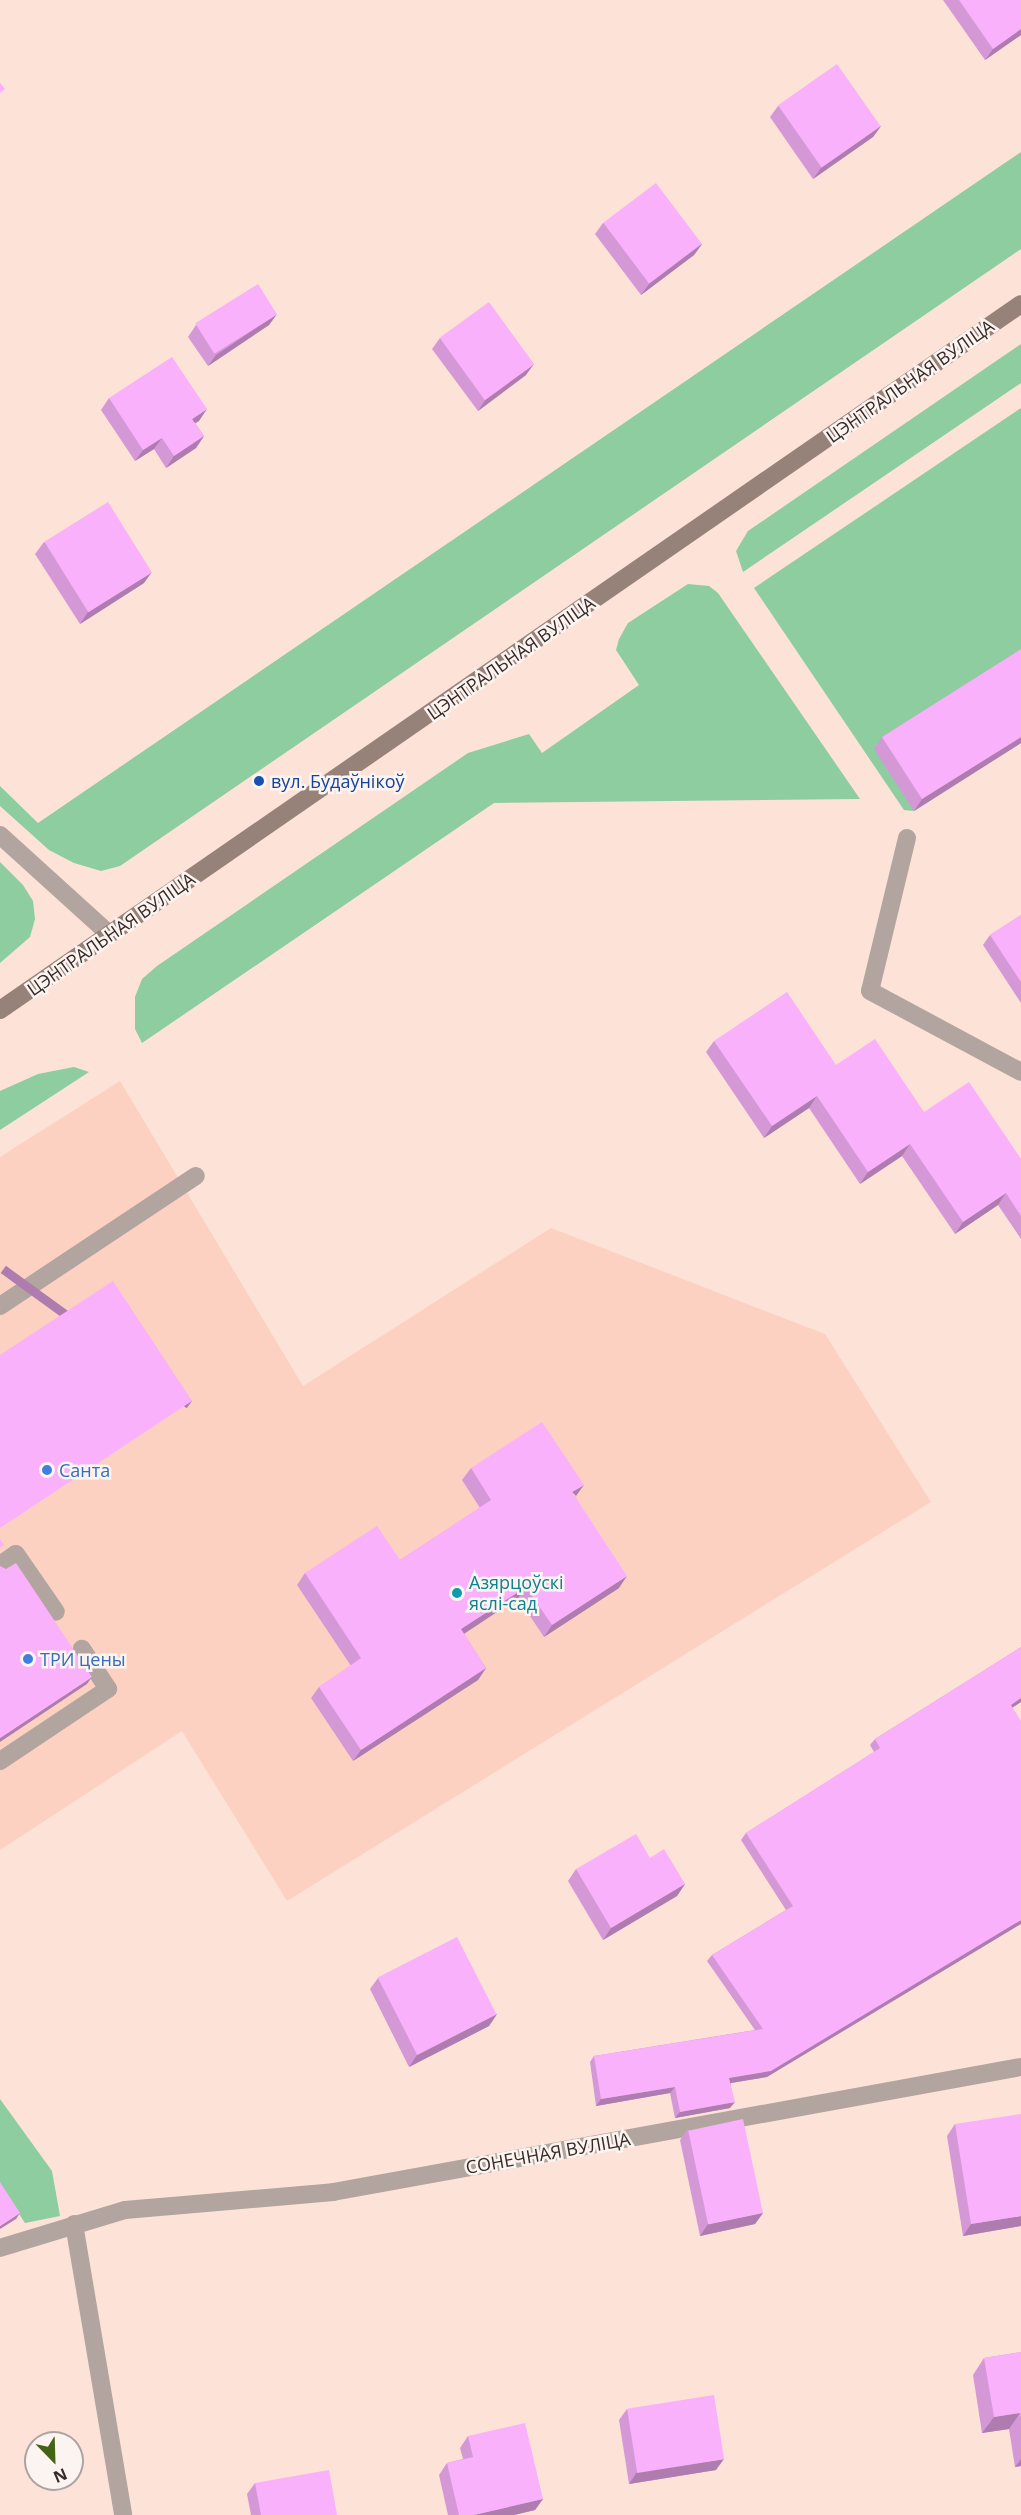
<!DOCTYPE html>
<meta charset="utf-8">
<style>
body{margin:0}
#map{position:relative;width:1021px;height:2515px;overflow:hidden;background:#fde2d7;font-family:"Open Sans",sans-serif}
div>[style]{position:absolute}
.built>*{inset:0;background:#fcd1c2}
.green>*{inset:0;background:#8dcd9f}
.lane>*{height:18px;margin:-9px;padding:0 9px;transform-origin:9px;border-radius:9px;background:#b2a49e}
.street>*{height:18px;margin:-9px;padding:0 9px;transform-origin:9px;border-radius:9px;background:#b2a49e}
.secondary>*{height:18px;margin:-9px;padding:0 9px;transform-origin:9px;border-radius:9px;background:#97827a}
.wall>*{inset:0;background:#d598d7}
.shaded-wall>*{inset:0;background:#ae7caf;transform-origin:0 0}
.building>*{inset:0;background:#f8b1fa;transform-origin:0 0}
.dots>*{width:16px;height:16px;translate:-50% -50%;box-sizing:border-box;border:3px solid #fbf4f1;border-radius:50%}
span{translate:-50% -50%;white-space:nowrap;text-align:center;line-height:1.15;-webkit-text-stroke:5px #fbf4f1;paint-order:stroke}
.street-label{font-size:18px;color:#372a26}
.transit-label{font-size:18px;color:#164399}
.left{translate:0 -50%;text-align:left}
.shop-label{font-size:18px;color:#366cbe}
.culture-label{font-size:18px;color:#0d838f}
.north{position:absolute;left:24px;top:2431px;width:60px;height:60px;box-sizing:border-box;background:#fbf4f1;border:2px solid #ada3a0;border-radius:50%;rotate:157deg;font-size:16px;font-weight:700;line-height:24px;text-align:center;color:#372a26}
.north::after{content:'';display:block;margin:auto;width:21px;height:27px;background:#456317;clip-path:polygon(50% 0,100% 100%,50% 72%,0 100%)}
</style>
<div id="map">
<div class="built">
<div style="clip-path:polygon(120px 1081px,303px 1386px,551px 1228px,825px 1334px,931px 1502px,287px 1901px,182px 1731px,0 1850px,0 1157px)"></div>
</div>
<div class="green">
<div style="clip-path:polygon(1021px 152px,1021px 249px,120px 866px,101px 871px,74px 863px,49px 850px,0 806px,0 786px,38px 823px)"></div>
<div style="clip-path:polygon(1021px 344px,1021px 383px,743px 572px,736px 551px,748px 531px)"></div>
<div style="clip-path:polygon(1021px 408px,1021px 655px,914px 811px,904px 810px,754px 588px)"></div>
<div style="clip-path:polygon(688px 584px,709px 586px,718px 593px,860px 799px,494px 803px,142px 1043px,135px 1029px,135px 997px,142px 979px,157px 966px,468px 753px,529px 734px,542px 753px,639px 685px,616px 650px,619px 639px,628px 623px)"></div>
<div style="clip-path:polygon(0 862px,23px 885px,33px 901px,35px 919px,30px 937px,0 963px)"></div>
<div style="clip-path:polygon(74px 1067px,89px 1072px,0 1130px,0 1091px,38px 1074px)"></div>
<div style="clip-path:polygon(0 2099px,52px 2171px,60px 2216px,25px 2223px,0 2185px)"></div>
</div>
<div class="lane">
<div style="left:907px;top:838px;width:157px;rotate:103.6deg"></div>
<div style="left:870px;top:991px;width:171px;rotate:28.2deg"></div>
<div style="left:0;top:1306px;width:235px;rotate:-33.6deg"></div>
<div style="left:0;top:1565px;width:19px;rotate:-35deg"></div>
<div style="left:16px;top:1554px;width:70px;rotate:55.4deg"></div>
<div style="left:0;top:1761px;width:130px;rotate:-33.7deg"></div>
<div style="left:108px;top:1689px;width:48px;rotate:-123deg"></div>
<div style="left:74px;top:2224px;width:295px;rotate:80.4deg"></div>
</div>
<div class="street">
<div style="left:0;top:835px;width:147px;rotate:42.2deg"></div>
<div style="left:0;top:2248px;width:131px;rotate:-16.9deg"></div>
<div style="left:125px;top:2210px;width:209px;rotate:-4.9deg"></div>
<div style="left:333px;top:2192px;width:699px;rotate:-10.3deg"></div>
</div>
<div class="secondary">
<div style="left:0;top:1010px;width:1241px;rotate:-34.66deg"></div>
</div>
<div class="wall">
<div style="clip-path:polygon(943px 0,1021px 0,1021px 35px,985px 60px)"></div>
<div style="clip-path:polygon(778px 106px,881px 126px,873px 137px,813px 179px,770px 117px)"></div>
<div style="clip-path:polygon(603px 223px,702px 244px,694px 255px,641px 295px,595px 234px)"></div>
<div style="clip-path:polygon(277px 314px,269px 325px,208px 366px,188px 337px,196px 325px)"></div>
<div style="clip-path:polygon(440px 338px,526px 375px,478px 411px,432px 349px)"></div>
<div style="clip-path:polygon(109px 398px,199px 421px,195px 423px,204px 436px,196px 448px,166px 468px,154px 449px,135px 461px,101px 410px)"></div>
<div style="clip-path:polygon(44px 542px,144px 583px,80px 624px,35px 554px)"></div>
<div style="clip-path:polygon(1021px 649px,1021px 743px,914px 811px,874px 749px,882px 737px)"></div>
<div style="clip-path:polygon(1021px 915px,1021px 1003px,983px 945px,990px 935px)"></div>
<div style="clip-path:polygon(714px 1041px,836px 1065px,924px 1112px,1021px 1159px,1021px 1239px,998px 1205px,955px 1234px,902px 1156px,860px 1184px,809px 1108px,764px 1138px,706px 1052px)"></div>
<div style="clip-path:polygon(471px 1468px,575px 1496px,619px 1588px,544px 1637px,518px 1598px,464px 1634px,486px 1668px,478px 1680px,353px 1761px,311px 1698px,319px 1687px,351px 1666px,297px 1585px,305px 1573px,400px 1560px,480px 1508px,462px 1480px)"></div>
<div style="clip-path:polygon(1021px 1647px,1021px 1702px,1013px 1707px,767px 2077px,731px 2083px,730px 2108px,675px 2118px,670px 2093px,596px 2106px,590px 2062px,594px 2056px,755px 2030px,707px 1961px,712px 1955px,786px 1910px,741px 1840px,746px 1833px,874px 1752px,870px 1745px,875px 1739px)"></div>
<div style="clip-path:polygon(650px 1858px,685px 1884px,677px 1896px,603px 1940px,568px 1881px,576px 1869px)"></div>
<div style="clip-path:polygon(378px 1978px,497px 2014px,489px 2026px,409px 2067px,370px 1989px)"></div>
<div style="clip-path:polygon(955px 2124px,1021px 2226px,963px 2236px,947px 2136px)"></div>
<div style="clip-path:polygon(688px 2129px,763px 2213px,755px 2224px,700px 2236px,680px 2140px)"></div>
<div style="clip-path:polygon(1021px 2352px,1021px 2466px,1015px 2467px,1009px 2429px,982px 2433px,973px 2375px,984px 2358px)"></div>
<div style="clip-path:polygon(627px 2409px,716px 2470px,629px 2484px,619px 2420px)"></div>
<div style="clip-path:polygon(468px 2436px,543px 2499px,535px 2510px,514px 2515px,448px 2515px,439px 2475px,447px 2463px,463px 2459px,460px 2448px)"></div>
<div style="clip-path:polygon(255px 2483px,337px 2515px,251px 2515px,247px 2494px)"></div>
</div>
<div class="shaded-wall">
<div style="clip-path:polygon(1021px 29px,1021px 35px,985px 60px,993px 49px)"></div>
<div style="clip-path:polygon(881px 126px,873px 137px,813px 179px,821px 168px)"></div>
<div style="clip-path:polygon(702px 244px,694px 255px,641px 295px,649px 284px)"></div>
<div style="clip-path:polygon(277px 314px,269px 325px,208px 366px,216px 355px)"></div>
<div style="clip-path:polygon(534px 364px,526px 375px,478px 411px,486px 399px)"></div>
<div style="clip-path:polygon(207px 409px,199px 421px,184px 430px,192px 419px)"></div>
<div style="clip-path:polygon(204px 436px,196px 448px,166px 468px,174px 456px)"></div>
<div style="clip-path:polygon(162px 438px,154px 449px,135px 461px,143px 450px)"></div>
<div style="clip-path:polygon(152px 572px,144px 583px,80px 624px,88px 612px)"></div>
<div style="clip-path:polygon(1021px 737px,1021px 743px,914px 811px,922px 799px)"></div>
<div style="clip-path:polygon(817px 1096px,809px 1108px,764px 1138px,772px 1126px)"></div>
<div style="clip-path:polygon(910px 1144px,902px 1156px,860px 1184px,868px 1172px)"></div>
<div style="clip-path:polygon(1006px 1193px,998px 1205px,955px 1234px,963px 1222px)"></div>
<div style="left:192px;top:1401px;width:9px;height:230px;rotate:126deg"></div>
<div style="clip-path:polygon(584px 1485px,576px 1496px,572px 1492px)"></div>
<div style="clip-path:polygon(627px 1576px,619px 1588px,544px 1637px,552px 1625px)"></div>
<div style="clip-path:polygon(526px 1587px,518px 1598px,453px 1641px,461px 1629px)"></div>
<div style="clip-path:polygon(486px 1668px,478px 1680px,353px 1761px,361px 1750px)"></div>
<div style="clip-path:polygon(92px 1677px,87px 1684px,0 1742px,0 1738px)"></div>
<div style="clip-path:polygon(1021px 1698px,1021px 1702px,1007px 1711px,1011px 1705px)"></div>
<div style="clip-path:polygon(685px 1884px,677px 1896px,603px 1940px,611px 1928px)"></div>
<div style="clip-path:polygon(1021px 1920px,1021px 1924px,767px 2077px,725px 2084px,729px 2078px)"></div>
<div style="clip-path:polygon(497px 2014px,489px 2026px,409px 2067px,417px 2055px)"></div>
<div style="clip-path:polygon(675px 2087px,670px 2093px,596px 2106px,601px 2099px)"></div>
<div style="clip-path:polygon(735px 2102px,730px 2108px,675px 2118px,680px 2112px)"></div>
<div style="clip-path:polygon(20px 2213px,16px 2219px,0 2229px,0 2226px)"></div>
<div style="clip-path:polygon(763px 2213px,755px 2224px,700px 2236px,708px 2224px)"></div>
<div style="clip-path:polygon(1021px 2216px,1021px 2226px,963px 2236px,971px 2224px)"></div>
<div style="clip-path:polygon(1020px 2413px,1009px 2429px,982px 2433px,994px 2417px)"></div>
<div style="clip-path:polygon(724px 2459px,716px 2470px,629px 2484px,637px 2472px)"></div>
<div style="clip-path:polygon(1021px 2459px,1021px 2466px,1015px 2467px)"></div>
<div style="clip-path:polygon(543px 2499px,535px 2510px,514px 2515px,474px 2515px)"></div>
</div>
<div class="building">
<div style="clip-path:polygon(959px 0,1021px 0,1021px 29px,993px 49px)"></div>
<div style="left:837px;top:64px;width:76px;height:72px;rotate:55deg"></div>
<div style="clip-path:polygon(0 83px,5px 89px,0 93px)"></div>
<div style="left:656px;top:183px;width:76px;height:66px;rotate:53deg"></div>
<div style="left:258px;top:284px;width:36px;height:74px;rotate:58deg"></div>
<div style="left:489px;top:302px;width:77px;height:61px;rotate:54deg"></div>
<div style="clip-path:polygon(172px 357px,207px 409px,192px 419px,204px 436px,174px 456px,162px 438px,143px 450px,109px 398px)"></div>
<div style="left:108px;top:502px;width:83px;height:75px;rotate:58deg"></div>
<div style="clip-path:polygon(1021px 649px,1021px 737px,922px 799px,882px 737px)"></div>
<div style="clip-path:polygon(1021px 915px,1021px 982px,990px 935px)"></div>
<div style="clip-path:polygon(787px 992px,836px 1065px,875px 1039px,924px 1112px,969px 1082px,1021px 1159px,1021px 1216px,1006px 1193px,963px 1222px,910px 1144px,868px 1172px,817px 1096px,772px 1126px,714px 1041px)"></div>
<div style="clip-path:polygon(113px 1281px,192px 1401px,0 1528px,0 1355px)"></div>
<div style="clip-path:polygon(542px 1422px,584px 1485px,572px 1492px,627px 1576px,552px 1625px,526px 1587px,461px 1629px,486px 1668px,361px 1750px,319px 1687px,361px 1658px,305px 1573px,377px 1526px,400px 1560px,491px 1500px,471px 1468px)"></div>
<div style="clip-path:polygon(0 1539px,4px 1545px,0 1548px)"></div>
<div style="clip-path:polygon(16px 1563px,92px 1677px,0 1738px,0 1566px,6px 1569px)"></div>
<div style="clip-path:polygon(1021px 1647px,1021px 1698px,1011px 1705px,1021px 1721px,1021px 1920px,771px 2071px,729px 2078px,735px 2102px,680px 2112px,675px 2087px,601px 2099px,594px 2056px,763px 2029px,712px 1955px,793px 1906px,746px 1833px,880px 1748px,875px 1739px)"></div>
<div style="clip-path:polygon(636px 1834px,650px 1858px,664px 1849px,685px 1884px,611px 1928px,576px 1869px)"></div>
<div style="left:457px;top:1937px;width:87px;height:89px;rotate:63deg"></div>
<div style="clip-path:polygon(1021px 2114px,1021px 2216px,971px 2224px,955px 2124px)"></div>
<div style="left:743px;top:2119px;width:96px;height:56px;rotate:78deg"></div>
<div style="clip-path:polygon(0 2182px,20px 2213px,0 2226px)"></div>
<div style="clip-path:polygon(1021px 2352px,1021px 2418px,1020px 2413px,994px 2417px,984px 2358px)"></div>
<div style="left:714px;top:2395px;width:65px;height:88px;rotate:81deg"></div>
<div style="clip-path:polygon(525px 2423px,543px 2499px,474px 2515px,459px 2515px,447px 2463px,473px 2457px,468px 2436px)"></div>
<div style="clip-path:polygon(329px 2470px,337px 2515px,261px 2515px,255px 2483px)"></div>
</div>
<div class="dots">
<div style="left:259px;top:781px;background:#1a4fb4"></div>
<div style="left:47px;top:1470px;background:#3f7fe0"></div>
<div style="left:457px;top:1593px;background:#0f9aa8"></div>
<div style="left:28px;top:1659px;background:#3f7fe0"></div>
</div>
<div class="street-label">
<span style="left:910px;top:381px;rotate:-35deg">ЦЭНТРАЛЬНАЯ ВУЛІЦА</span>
<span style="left:511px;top:658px;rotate:-35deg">ЦЭНТРАЛЬНАЯ ВУЛІЦА</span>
<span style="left:111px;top:934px;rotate:-35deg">ЦЭНТРАЛЬНАЯ ВУЛІЦА</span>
<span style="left:548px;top:2153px;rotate:-10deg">СОНЕЧНАЯ ВУЛІЦА</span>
</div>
<div class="transit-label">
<span class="left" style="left:271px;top:781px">вул. Будаўнікоў</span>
</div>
<div class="shop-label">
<span class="left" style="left:59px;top:1470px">Санта</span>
<span class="left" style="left:40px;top:1659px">ТРИ цены</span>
</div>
<div class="culture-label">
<span class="left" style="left:469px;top:1593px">Азярцоўскі<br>яслі-сад</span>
</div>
<div class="north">N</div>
</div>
